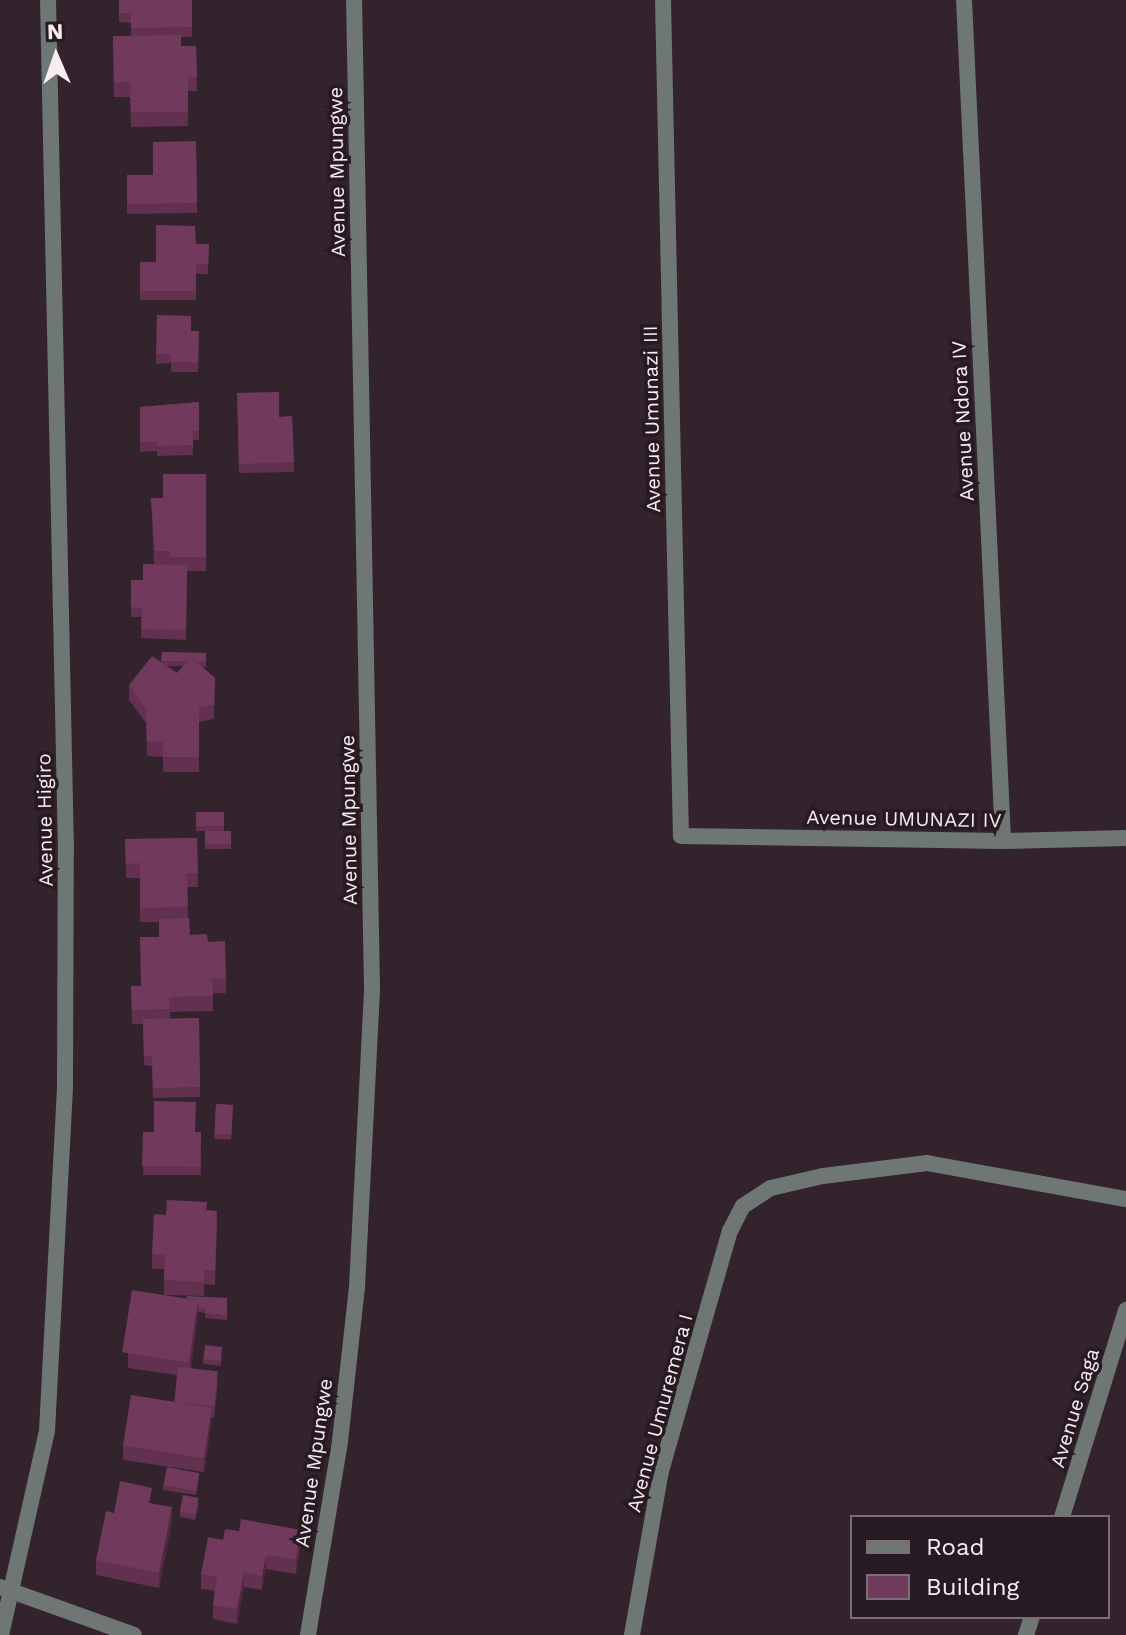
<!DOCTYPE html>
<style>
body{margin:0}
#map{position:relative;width:1126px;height:1635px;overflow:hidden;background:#32232c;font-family:"Work Sans",sans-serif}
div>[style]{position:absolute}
.minor>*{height:16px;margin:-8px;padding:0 8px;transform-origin:8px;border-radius:8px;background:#6e7773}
.wall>*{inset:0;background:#61314f;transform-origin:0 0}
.shaded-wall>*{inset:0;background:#4f2840}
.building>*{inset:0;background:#71395c;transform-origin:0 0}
span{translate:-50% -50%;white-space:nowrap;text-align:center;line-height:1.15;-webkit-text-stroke:7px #281a22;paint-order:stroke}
.street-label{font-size:20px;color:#f7edf2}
.legend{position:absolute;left:850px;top:1515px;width:260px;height:104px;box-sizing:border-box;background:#281a22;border:2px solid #7b6e75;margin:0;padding:10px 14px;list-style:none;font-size:24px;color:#f7edf2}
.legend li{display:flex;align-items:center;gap:16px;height:40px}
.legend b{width:40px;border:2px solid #7b6e75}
.north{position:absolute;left:16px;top:16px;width:80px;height:80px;-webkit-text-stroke:6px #281a22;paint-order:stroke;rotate:358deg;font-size:22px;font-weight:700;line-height:32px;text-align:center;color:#f7edf2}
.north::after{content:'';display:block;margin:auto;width:28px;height:36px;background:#f7edf2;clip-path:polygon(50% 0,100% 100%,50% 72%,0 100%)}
</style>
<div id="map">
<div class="minor">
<div style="left:663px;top:0;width:836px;rotate:88.77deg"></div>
<div style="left:681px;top:836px;width:322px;rotate:0.9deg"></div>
<div style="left:1003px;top:841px;width:123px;rotate:-1.4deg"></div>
<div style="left:964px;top:0;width:842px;rotate:87.34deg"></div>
<div style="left:1062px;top:1517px;width:217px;rotate:-72.8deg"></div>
<div style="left:0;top:1587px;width:142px;rotate:19.7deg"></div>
<div style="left:1px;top:1635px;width:209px;rotate:-77.3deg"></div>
<div style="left:47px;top:1431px;width:345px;rotate:-87deg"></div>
<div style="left:65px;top:1086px;width:235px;rotate:-89.8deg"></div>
<div style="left:66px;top:851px;width:851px;rotate:-91.21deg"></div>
<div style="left:308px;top:1635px;width:197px;rotate:-80.6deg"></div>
<div style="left:340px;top:1441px;width:155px;rotate:-83.7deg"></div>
<div style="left:357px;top:1287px;width:299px;rotate:-87.1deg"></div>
<div style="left:372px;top:988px;width:988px;rotate:-91.04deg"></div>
<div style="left:632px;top:1635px;width:167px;rotate:-80deg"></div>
<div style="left:661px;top:1471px;width:250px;rotate:-74deg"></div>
<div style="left:730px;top:1231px;width:28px;rotate:-63deg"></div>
<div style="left:743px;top:1206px;width:33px;rotate:-33deg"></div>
<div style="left:771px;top:1188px;width:53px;rotate:-13deg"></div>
<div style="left:823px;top:1176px;width:105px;rotate:-7.1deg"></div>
<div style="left:927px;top:1163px;width:202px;rotate:10.3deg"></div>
<div style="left:1026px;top:1635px;width:19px;rotate:-72deg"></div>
</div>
<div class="wall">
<div style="clip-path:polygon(119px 0,192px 0,192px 37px,181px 37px,181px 46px,196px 46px,197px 91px,188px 91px,188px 126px,131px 127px,130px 97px,114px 97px,113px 36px,131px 36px,131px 23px,119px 22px)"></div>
<div style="clip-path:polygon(196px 141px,197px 213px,127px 214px,127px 175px,153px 175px)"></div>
<div style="clip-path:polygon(196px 244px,209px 244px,208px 274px,196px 274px,196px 300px,140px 300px,140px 262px,156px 262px)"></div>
<div style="clip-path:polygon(191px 331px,199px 331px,198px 372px,171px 372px,171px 363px,156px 364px,156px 354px)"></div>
<div style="clip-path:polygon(237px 393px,279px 417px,292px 416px,294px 472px,239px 473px)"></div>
<div style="clip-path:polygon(199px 402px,199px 440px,193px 440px,193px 455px,157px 456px,157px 451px,140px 452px,140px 407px)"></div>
<div style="clip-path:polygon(206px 474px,206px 571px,187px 571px,186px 640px,141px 638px,142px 617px,131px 617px,131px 580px,143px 580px,154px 564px,151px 498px,163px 498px)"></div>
<div style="clip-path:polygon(evenodd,162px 652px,206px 653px,206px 667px,202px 667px,215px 678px,214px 719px,199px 722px,199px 772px,163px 772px,163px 757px,147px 756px,146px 723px,129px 700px,129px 685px,161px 662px,162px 652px,167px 666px,183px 666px,177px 673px,167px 666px)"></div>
<div style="left:196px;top:812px;width:28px;height:19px"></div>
<div style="left:231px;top:831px;width:18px;height:26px;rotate:90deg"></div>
<div style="clip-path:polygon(197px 838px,198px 887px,187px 887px,188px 918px,190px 935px,208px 942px,226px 978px,226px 993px,213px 993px,213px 1011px,170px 1012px,170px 1019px,199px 1018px,200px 1097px,153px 1098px,152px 1066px,144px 1065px,143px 1024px,132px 1024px,131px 986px,141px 986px,159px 937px,159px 922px,140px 922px,140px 878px,126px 878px,125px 839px)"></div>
<div style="left:216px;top:1104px;width:17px;height:35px;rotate:3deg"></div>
<div style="left:143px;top:1132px;width:58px;height:43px"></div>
<div style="clip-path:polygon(206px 1210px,217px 1225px,215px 1285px,204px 1284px,204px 1296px,164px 1295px,164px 1269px,152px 1269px,152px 1254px,166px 1215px)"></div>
<div style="clip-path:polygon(187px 1298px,227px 1298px,227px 1320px,205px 1318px,205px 1313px,198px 1312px,191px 1369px,218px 1381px,214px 1418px,212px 1417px,204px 1472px,123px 1460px,123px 1445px,175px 1402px,177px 1375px,128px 1368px,128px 1353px)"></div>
<div style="clip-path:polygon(222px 1347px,221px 1366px,203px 1364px,203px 1359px)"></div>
<div style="clip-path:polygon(199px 1478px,196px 1495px,163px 1490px,163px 1485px)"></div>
<div style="clip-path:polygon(152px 1503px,172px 1522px,159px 1588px,96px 1575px,96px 1560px,114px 1513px)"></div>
<div style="clip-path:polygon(199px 1503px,195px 1520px,180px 1517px,180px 1512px)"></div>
<div style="clip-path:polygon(223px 1540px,301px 1545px,296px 1574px,266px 1569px,262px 1590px,244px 1587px,237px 1624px,213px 1619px,213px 1605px,215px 1591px,201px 1589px,201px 1574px)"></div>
</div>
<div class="shaded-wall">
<div style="clip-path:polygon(198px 1300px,198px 1314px,190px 1376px,190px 1362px)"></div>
<div style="clip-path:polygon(212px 1408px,212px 1422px,204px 1472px,204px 1458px)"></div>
<div style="clip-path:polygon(172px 1507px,172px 1522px,159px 1588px,159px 1573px)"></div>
<div style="clip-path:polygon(301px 1530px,301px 1545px,296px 1574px,296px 1560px)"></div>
<div style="clip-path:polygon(266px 1555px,266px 1569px,262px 1590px,262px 1576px)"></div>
<div style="clip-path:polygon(244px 1572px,244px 1587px,237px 1624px,237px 1609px)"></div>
</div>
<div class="building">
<div style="clip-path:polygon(119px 0,192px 0,192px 27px,131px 28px,131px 13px,119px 13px)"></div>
<div style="clip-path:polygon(181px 35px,181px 46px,196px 46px,197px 77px,188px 77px,188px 112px,131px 112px,130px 82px,114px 82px,113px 36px)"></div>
<div style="clip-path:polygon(196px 141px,197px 203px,127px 204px,127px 175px,153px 175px,153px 142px)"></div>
<div style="clip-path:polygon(156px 225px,195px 226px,196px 244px,209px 244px,208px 264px,196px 264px,196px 291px,140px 291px,140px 262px,156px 262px)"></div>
<div style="clip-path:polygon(157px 315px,191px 316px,191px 331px,199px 331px,198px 362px,171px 362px,171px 354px,156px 354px)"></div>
<div style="clip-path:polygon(279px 392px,279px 417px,292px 416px,294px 462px,239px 464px,237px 393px)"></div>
<div style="clip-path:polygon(199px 402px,199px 431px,193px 430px,193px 445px,157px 446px,157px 442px,140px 442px,140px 407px)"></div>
<div style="clip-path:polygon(163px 474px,206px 474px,206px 557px,170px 557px,170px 551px,155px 551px,151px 498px,163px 498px)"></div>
<div style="clip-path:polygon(143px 564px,187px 565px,186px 630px,141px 629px,142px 608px,131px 607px,131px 580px,143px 580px)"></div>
<div style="clip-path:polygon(162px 652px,206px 653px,206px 662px,197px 662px,191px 657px,187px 661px,161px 661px)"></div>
<div style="clip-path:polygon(152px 656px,177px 673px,191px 657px,215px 678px,214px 705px,199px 707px,199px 757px,163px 757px,163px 742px,147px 741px,146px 709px,129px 685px)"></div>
<div style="left:196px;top:812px;width:28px;height:14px"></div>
<div style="left:231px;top:831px;width:13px;height:26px;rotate:90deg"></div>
<div style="clip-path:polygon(197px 838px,198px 873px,187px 873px,188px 907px,140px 908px,140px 863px,126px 864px,125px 839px)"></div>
<div style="clip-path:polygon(189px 918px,190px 935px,207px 934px,208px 942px,225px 941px,226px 978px,212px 979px,213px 996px,169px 997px,170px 1009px,132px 1010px,131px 986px,141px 986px,140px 937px,159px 937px,159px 919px)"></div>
<div style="clip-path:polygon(199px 1018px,200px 1087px,153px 1088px,152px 1056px,144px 1056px,143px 1019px)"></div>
<div style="clip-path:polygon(154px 1101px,196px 1102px,195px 1132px,201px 1132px,200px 1167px,142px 1166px,143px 1132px,154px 1132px)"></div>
<div style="left:216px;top:1104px;width:17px;height:30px;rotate:3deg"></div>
<div style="clip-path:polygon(167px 1200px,207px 1202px,206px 1210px,217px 1211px,215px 1270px,204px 1270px,204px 1282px,164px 1280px,165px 1255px,152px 1254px,154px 1214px,166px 1215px)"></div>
<div style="left:132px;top:1290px;width:67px;height:63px;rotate:9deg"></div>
<div style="clip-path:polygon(187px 1296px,227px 1298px,227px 1315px,205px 1313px,206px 1308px,198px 1307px,198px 1300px,187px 1298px)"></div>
<div style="left:205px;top:1345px;width:17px;height:14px;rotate:7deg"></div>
<div style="left:178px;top:1367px;width:40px;height:35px;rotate:6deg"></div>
<div style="left:131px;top:1395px;width:82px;height:51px;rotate:9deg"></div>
<div style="left:167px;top:1467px;width:33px;height:18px;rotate:11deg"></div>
<div style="clip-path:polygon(120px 1481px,152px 1488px,149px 1503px,172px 1507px,159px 1573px,96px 1560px,106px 1511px,114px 1513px)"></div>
<div style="left:183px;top:1495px;width:16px;height:17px;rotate:11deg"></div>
<div style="clip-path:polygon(241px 1519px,301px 1530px,296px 1560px,266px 1555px,262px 1576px,244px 1572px,237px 1609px,213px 1605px,217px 1577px,201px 1574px,208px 1537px,223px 1540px,225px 1529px,239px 1531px)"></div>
</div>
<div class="street-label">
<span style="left:337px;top:172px;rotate:-91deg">Avenue Mpungwe</span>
<span style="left:652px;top:419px;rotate:-91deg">Avenue Umunazi III</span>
<span style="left:963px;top:421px;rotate:-93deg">Avenue Ndora IV</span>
<span style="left:904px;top:819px;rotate:1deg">Avenue UMUNAZI IV</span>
<span style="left:45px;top:820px;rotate:-91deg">Avenue Higiro</span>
<span style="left:349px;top:820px;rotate:-91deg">Avenue Mpungwe</span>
<span style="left:1075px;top:1408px;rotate:-73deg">Avenue Saga</span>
<span style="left:660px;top:1413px;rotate:-75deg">Avenue Umuremera I</span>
<span style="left:314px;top:1463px;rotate:-82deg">Avenue Mpungwe</span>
</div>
<ul class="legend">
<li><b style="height:10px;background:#6e7773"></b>Road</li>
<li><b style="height:22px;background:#71395c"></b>Building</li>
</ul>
<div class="north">N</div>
</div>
